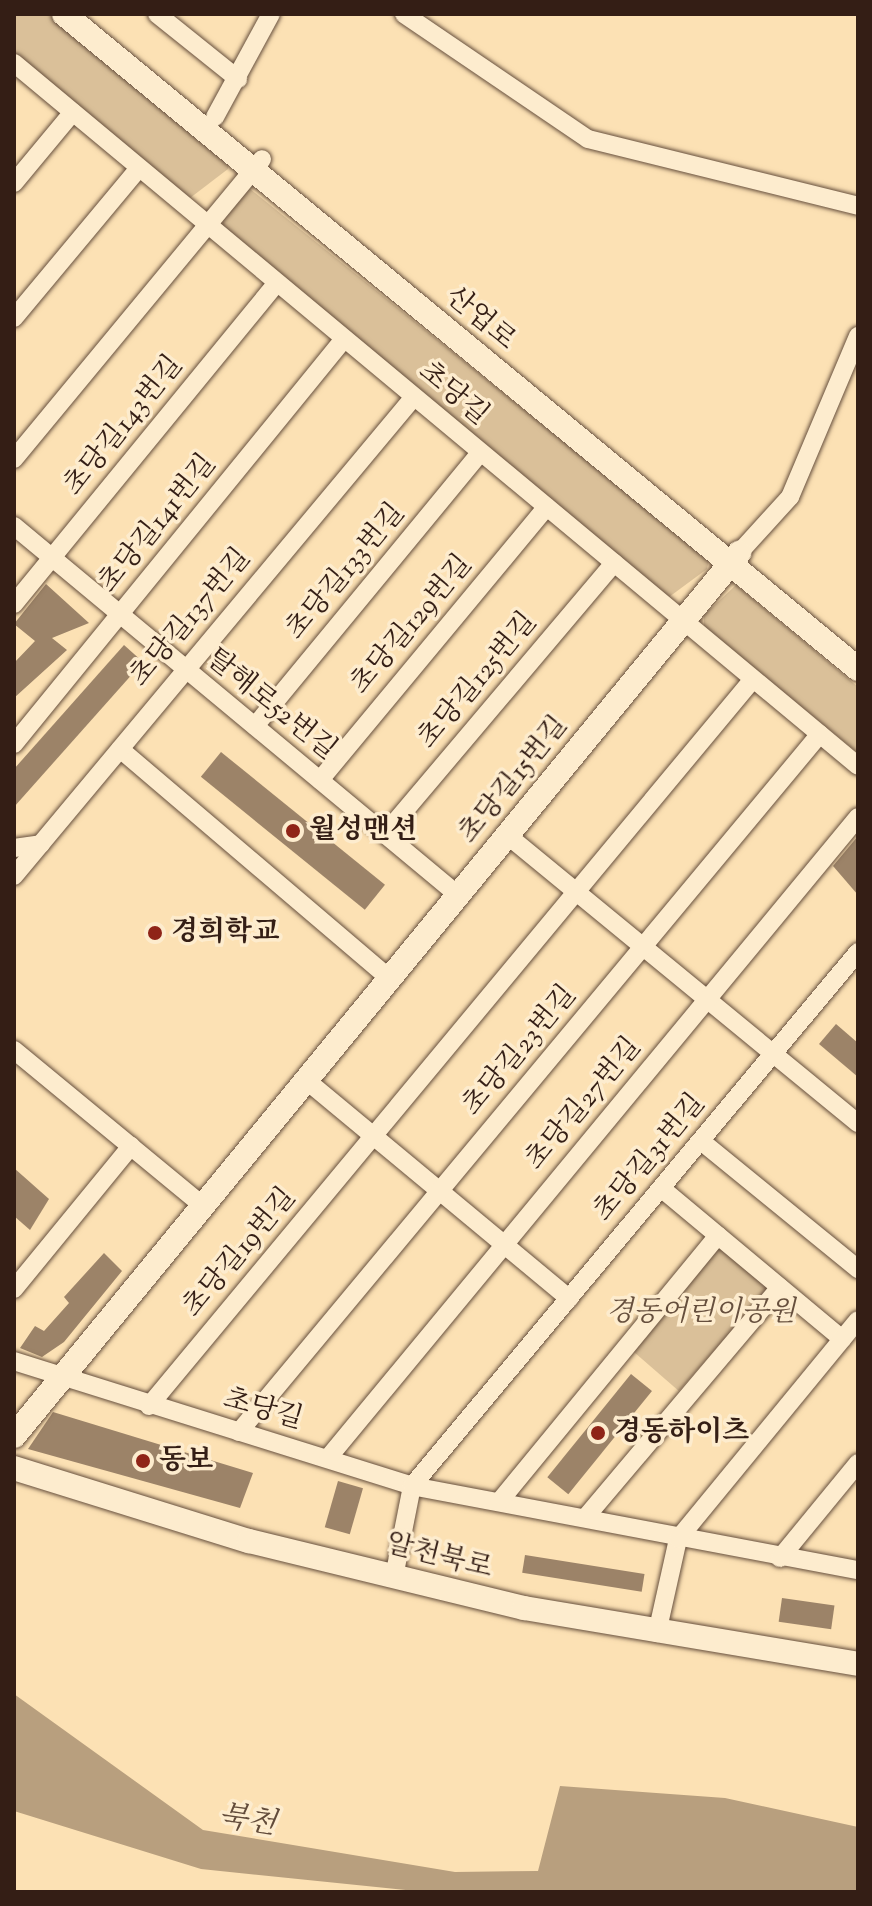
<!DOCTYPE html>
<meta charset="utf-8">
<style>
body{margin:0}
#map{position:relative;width:872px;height:1906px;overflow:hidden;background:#fce1b4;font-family:"Sorts Mill Goudy","Noto Serif KR",serif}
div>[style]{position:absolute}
.green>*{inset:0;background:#dac099;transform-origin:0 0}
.water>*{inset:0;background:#b89f7e}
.building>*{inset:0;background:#9c8368;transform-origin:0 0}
.roads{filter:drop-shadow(0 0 2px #664f3d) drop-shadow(0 0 2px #664f3d)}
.minor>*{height:18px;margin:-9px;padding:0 9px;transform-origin:9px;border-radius:9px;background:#fdecce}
.tertiary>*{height:24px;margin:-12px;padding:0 12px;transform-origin:12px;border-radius:12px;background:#fdecce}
.dots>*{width:22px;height:22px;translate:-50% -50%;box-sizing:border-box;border:4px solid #fdecce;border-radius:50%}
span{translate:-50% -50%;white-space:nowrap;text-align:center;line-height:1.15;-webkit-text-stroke:7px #fdecce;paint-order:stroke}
.street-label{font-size:28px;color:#341e15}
.poi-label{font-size:28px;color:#341e15;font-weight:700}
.left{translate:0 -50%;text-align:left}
.park-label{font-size:28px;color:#664f3d;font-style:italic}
.water-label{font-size:30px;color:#624b3a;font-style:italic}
.frame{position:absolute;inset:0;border:16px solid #341e15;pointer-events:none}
</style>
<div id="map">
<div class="green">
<div style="clip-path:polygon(14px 14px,49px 14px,229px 160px,228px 169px,190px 198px,14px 54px)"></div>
<div style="clip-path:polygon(249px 188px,709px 559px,707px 569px,669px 597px,223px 230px,223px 218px)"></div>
<div style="clip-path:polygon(736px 585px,858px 687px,858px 753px,704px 627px,704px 615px)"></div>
<div style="left:716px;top:1243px;width:69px;height:136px;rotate:41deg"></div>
</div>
<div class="water">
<div style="clip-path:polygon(14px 1694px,203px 1830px,455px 1872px,538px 1871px,560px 1786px,725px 1798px,858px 1827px,858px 1892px,425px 1892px,201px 1869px,14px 1811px)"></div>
</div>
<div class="building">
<div style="clip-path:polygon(46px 584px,89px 623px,52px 638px,67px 650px,14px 698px,14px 663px,35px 641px,14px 624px)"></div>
<div style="clip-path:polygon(124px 645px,143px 662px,14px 807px,14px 769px)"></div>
<div style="left:221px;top:752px;width:211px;height:32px;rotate:39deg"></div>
<div style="clip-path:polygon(858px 836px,858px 895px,833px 866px)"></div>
<div style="clip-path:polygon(836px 1024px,858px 1043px,858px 1077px,819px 1044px)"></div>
<div style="clip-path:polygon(14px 1168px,49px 1199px,30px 1230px,14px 1216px)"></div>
<div style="clip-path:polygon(104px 1253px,122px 1271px,64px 1342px,42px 1357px,20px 1348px,35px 1326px,44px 1331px,69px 1303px,64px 1297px)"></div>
<div style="left:631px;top:1374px;width:27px;height:133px;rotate:39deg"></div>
<div style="clip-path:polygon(53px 1412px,253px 1473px,240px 1508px,28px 1449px)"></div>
<div style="left:338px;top:1481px;width:26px;height:48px;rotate:16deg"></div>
<div style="left:525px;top:1555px;width:121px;height:18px;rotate:9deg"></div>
<div style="left:782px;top:1598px;width:53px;height:24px;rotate:8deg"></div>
</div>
<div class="roads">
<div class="minor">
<div style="left:157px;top:14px;width:104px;rotate:38.7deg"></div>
<div style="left:404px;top:14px;width:222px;rotate:34.2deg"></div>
<div style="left:588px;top:139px;width:278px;rotate:13.9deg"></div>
<div style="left:14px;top:63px;width:1098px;rotate:39.79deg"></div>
<div style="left:215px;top:117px;width:117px;rotate:-61.5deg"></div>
<div style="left:14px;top:183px;width:92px;rotate:-50.3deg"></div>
<div style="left:14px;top:318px;width:195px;rotate:-50.2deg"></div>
<div style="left:14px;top:459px;width:389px;rotate:-50.4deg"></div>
<div style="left:14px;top:526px;width:577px;rotate:39.73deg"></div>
<div style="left:739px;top:553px;width:76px;rotate:-47.7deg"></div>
<div style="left:790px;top:497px;width:175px;rotate:-67.1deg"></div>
<div style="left:14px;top:604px;width:414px;rotate:-50.7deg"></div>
<div style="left:255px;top:726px;width:354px;rotate:-50.5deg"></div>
<div style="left:14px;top:744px;width:522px;rotate:-50.83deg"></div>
<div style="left:120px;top:749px;width:353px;rotate:40.4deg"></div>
<div style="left:320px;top:780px;width:355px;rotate:-50.3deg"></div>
<div style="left:385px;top:834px;width:355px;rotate:-49.8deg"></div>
<div style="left:507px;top:835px;width:454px;rotate:39.4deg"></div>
<div style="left:14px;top:848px;width:27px;rotate:-8deg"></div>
<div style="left:14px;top:876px;width:623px;rotate:-50.15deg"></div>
<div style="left:14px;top:1050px;width:244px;rotate:39.5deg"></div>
<div style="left:306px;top:1080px;width:342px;rotate:39.7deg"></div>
<div style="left:701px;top:1141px;width:203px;rotate:39.2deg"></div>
<div style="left:661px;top:1188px;width:236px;rotate:39.8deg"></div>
<div style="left:14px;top:1289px;width:185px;rotate:-50.7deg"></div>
<div style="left:14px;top:1361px;width:417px;rotate:17.4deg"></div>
<div style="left:412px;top:1486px;width:454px;rotate:10.7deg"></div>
<div style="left:149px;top:1406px;width:945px;rotate:-50.28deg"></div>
<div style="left:239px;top:1432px;width:908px;rotate:-50.23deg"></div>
<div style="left:328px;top:1458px;width:832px;rotate:-50.41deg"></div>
<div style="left:499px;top:1502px;width:345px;rotate:-50.6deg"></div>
<div style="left:585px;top:1518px;width:302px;rotate:-49.8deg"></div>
<div style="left:780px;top:1558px;width:123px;rotate:-50.6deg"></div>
<div style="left:394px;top:1577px;width:93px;rotate:-78.8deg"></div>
<div style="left:412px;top:1486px;width:696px;rotate:-50.13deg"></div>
<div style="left:657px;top:1633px;width:96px;rotate:-77.4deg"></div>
<div style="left:678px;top:1539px;width:283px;rotate:-50.6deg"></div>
</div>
<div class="tertiary">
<div style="left:64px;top:14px;width:1029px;rotate:39.52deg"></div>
<div style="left:14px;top:1436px;width:1143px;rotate:-50.61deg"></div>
<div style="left:14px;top:1468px;width:246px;rotate:17.3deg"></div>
<div style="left:249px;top:1541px;width:283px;rotate:13.7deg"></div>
<div style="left:524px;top:1608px;width:339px;rotate:9.5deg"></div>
</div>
</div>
<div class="dots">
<div style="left:293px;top:831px;background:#8f2418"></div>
<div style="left:155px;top:933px;background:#8f2418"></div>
<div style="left:598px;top:1433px;background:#8f2418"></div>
<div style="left:143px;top:1461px;background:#8f2418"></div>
</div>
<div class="street-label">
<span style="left:480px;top:319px;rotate:40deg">산업로</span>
<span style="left:453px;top:394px;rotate:40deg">초당길</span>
<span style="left:124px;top:426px;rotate:-51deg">초당길143번길</span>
<span style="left:158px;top:524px;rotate:-51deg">초당길141번길</span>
<span style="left:346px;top:572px;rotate:-50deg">초당길133번길</span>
<span style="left:191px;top:618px;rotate:-50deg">초당길137번길</span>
<span style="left:412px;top:625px;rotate:-50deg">초당길129번길</span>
<span style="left:478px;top:681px;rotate:-50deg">초당길125번길</span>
<span style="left:271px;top:705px;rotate:39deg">탈해로52번길</span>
<span style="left:514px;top:780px;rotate:-51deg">초당길15번길</span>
<span style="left:520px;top:1051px;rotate:-50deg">초당길23번길</span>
<span style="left:584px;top:1104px;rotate:-50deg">초당길27번길</span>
<span style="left:650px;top:1158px;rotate:-50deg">초당길31번길</span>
<span style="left:240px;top:1253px;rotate:-50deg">초당길19번길</span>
<span style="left:263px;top:1410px;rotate:16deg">초당길</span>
<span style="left:439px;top:1557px;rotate:14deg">알천북로</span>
</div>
<div class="poi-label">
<span class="left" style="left:309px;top:831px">월성맨션</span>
<span class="left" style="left:171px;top:933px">경희학교</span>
<span class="left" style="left:614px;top:1433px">경동하이츠</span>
<span class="left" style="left:159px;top:1461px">동보</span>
</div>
<div class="park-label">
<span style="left:701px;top:1313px">경동어린이공원</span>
</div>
<div class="water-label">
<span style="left:247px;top:1822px;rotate:9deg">북천</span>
</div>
<div class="frame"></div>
</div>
